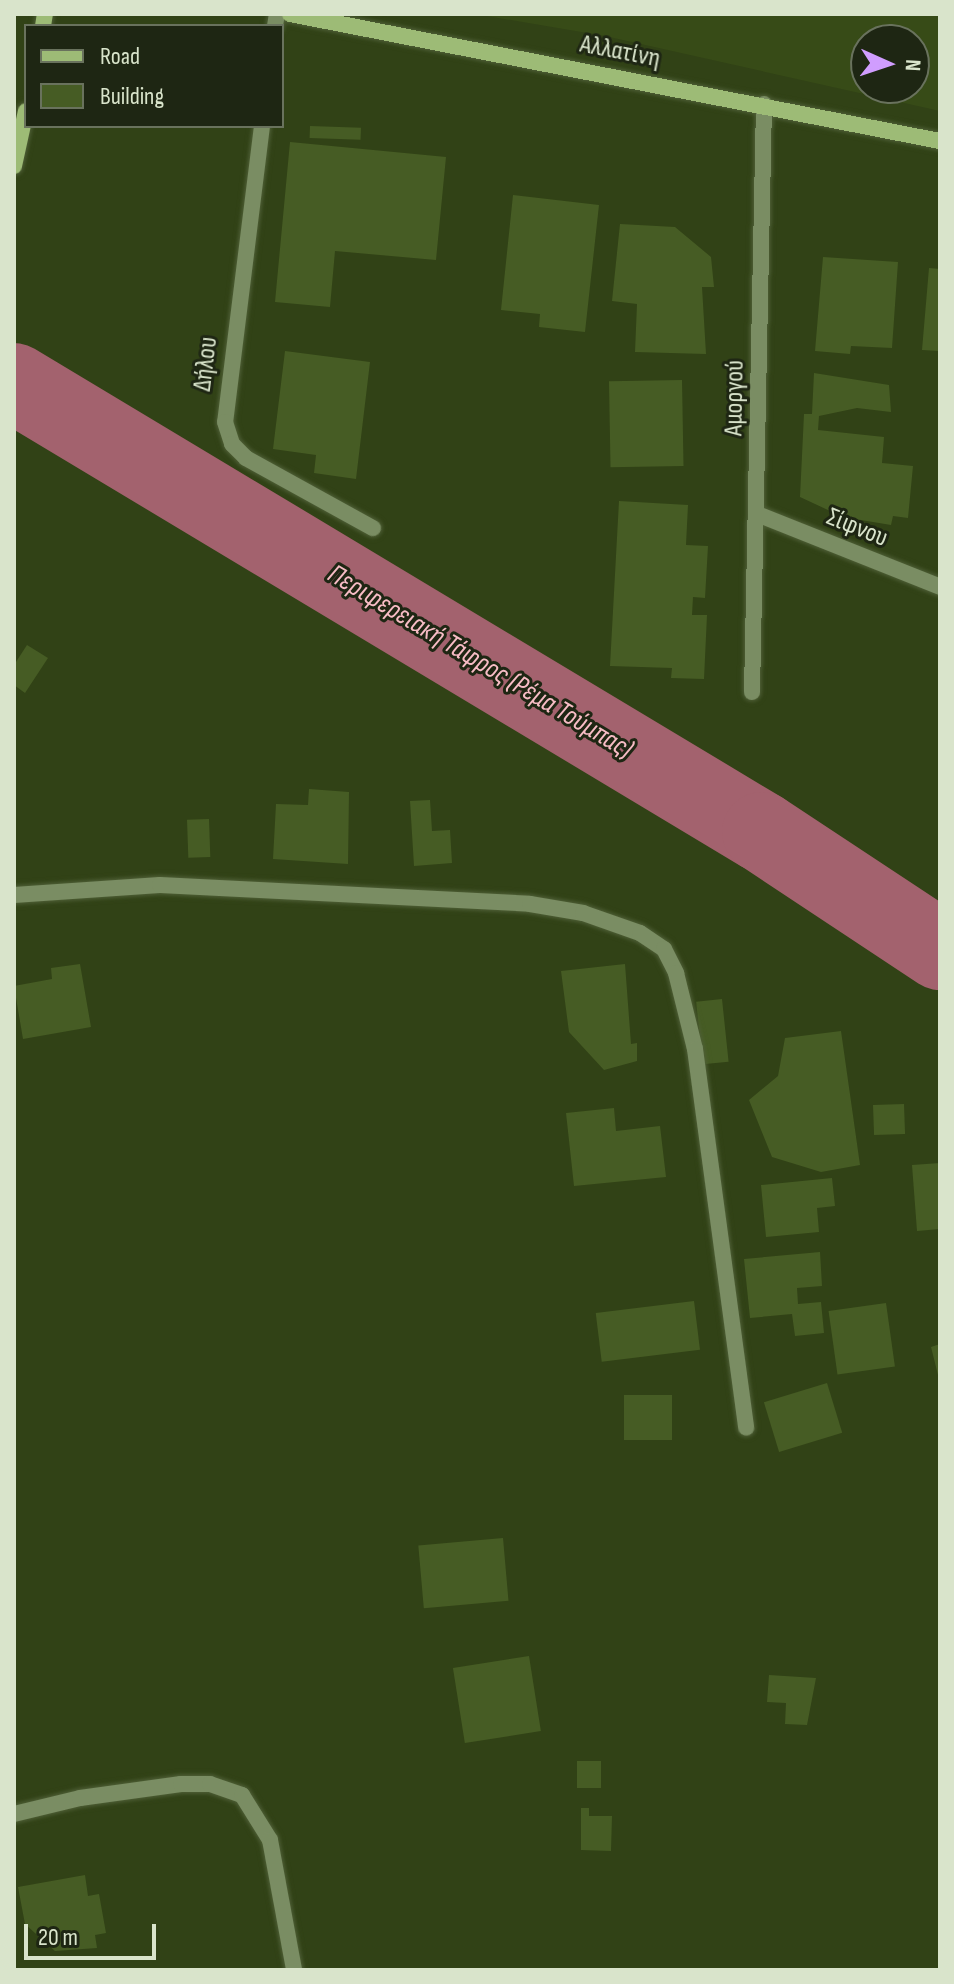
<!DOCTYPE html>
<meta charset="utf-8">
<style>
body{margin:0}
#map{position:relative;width:954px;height:1984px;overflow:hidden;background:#314216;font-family:"Sofia Sans Condensed",sans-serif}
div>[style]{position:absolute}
.built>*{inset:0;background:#374b17}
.river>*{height:80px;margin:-40px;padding:0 40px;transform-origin:40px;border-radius:40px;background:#a3626e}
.building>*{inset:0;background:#465c24;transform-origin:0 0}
.roads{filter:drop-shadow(0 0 2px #4f5f37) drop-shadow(0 0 2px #4f5f37)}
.minor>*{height:16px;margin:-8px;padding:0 8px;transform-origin:8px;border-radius:8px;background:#7a8d63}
.secondary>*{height:16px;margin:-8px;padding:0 8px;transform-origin:8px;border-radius:8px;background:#9dbb76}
span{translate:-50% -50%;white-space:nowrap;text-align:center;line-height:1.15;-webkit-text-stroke:6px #1e2613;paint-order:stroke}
.street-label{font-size:26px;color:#d9e4cb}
.water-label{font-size:28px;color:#f7bcc5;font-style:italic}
.frame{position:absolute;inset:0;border:16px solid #d9e4cb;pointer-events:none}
.legend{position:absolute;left:24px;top:24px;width:260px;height:104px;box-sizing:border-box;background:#1e2613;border:2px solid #69725d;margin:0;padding:10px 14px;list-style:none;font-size:24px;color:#d9e4cb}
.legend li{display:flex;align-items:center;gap:16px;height:40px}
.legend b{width:40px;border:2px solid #69725d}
.north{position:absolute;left:850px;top:24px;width:80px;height:80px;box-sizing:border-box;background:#1e2613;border:2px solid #69725d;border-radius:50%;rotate:93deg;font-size:22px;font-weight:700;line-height:32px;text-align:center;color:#d9e4cb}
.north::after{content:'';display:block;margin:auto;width:28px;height:36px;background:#d09dfe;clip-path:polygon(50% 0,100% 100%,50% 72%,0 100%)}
.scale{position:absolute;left:24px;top:1924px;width:132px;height:36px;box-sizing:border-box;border:4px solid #d9e4cb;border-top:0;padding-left:10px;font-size:24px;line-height:28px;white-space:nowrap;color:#d9e4cb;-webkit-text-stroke:6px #1e2613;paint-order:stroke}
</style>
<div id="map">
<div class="built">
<div style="clip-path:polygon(evenodd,475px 14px,940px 14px,940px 111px,605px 36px,475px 14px,866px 40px,914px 40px,914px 88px,866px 88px,866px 40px)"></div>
</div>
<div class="river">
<div style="left:14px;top:383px;width:872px;rotate:30.98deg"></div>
<div style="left:762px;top:832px;width:214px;rotate:33.5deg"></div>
</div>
<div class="building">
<div style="left:310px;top:126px;width:51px;height:12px;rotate:2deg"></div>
<div style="clip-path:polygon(290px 142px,446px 157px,436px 260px,335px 251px,330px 307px,275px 302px)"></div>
<div style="clip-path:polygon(513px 195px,599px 205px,585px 332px,539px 327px,540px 314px,501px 310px)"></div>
<div style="clip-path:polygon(620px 224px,675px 227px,711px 257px,714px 287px,702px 287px,706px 354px,635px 352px,637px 304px,612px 301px)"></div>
<div style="clip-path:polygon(823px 257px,898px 262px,892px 348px,851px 346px,850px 354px,815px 351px)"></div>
<div style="clip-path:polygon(929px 268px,940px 269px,940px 351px,922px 350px)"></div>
<div style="clip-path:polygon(285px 351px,370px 362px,356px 479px,314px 473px,316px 455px,273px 449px)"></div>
<div style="clip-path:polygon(814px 373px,889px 385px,891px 412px,857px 408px,819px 416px,818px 430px,884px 437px,882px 463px,913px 466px,908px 518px,893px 516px,891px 525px,843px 517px,800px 497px,804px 414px,812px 414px)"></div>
<div style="left:682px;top:380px;width:86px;height:73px;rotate:89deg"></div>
<div style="clip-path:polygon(619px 501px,688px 505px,686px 545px,708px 546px,705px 598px,693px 597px,692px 615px,707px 615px,704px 679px,671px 678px,672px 668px,610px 666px)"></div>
<div style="clip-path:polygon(27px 645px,48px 658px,25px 693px,14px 685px,14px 665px)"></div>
<div style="clip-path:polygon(309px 789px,349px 792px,348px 864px,273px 859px,276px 804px,308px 805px)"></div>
<div style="clip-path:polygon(430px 800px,432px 831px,450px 830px,452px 863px,414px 866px,410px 801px)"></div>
<div style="left:209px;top:819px;width:38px;height:22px;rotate:88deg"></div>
<div style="clip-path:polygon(80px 964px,91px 1027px,23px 1039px,14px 986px,52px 979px,51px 968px)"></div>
<div style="clip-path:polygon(625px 964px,631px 1044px,637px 1043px,637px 1061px,604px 1070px,569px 1032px,561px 971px)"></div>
<div style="left:722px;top:999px;width:63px;height:26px;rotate:84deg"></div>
<div style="clip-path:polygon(841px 1031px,860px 1165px,821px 1172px,772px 1157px,749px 1100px,778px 1076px,785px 1038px)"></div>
<div style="left:904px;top:1104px;width:30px;height:31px;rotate:88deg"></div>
<div style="clip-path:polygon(614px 1108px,616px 1131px,660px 1126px,666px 1177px,574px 1186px,566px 1113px)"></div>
<div style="clip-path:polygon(940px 1163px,940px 1229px,917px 1231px,912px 1165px)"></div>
<div style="clip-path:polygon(832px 1178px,835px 1206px,817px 1208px,819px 1232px,766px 1237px,761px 1185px)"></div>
<div style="clip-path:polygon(820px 1252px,822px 1286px,797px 1288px,798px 1304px,821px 1302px,824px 1333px,795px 1336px,792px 1314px,750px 1318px,744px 1259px)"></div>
<div style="left:694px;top:1301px;width:49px;height:99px;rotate:83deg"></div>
<div style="left:886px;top:1303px;width:64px;height:58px;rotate:82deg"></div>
<div style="clip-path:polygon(940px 1344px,940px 1379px,939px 1379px,931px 1347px)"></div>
<div style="left:827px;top:1383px;width:52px;height:66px;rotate:73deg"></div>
<div style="left:624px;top:1395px;width:48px;height:45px"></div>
<div style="left:503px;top:1538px;width:63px;height:85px;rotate:85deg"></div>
<div style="left:529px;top:1656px;width:76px;height:77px;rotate:81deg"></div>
<div style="clip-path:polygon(769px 1675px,816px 1678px,807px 1725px,785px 1724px,786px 1703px,767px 1702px)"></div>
<div style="left:577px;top:1761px;width:24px;height:27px"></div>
<div style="clip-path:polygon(581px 1808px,589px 1808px,589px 1816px,612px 1816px,611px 1851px,581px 1850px)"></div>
<div style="clip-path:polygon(85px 1875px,88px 1896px,99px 1894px,106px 1933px,95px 1935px,97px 1948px,55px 1951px,25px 1924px,18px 1887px)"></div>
</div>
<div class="roads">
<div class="minor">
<div style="left:275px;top:26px;width:12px;rotate:-81deg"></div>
<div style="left:262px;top:126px;width:298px;rotate:97.1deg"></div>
<div style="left:225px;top:422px;width:23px;rotate:72deg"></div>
<div style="left:232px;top:444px;width:20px;rotate:45deg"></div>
<div style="left:246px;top:458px;width:145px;rotate:28.9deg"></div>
<div style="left:757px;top:514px;width:197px;rotate:21.7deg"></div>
<div style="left:752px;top:692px;width:588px;rotate:-88.83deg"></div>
<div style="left:14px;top:895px;width:146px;rotate:-3.9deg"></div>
<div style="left:160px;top:885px;width:370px;rotate:2.9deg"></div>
<div style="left:530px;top:904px;width:54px;rotate:9.6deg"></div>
<div style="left:583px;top:913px;width:60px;rotate:19.3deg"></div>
<div style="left:640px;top:933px;width:29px;rotate:34deg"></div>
<div style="left:664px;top:949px;width:27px;rotate:63deg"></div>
<div style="left:676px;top:973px;width:78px;rotate:76deg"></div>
<div style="left:695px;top:1049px;width:382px;rotate:82.3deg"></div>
<div style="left:14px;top:1814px;width:68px;rotate:-13.6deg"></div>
<div style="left:80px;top:1798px;width:102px;rotate:-7.9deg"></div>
<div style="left:181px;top:1784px;width:29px"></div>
<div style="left:210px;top:1784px;width:34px;rotate:19deg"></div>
<div style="left:242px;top:1795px;width:53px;rotate:58.1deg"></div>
<div style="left:270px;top:1840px;width:132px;rotate:79.5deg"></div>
</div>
<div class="secondary">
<div style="left:290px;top:14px;width:662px;rotate:11.06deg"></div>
<div style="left:43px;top:26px;width:12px;rotate:-81deg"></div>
<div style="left:14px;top:166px;width:56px;rotate:-77.7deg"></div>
</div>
</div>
<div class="street-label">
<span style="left:620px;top:52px;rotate:11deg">Αλλατίνη</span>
<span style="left:206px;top:364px;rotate:-83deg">Δήλου</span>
<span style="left:735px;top:398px;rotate:-89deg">Αμοργού</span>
<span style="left:857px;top:528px;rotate:22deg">Σίφνου</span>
</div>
<div class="water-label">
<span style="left:480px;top:662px;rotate:31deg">Περιφερειακή Τάφρος (Ρέμα Τούμπας)</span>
</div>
<div class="frame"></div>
<ul class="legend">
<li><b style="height:10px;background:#9dbb76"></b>Road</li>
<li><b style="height:22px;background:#465c24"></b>Building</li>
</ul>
<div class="north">N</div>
<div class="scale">20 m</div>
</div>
